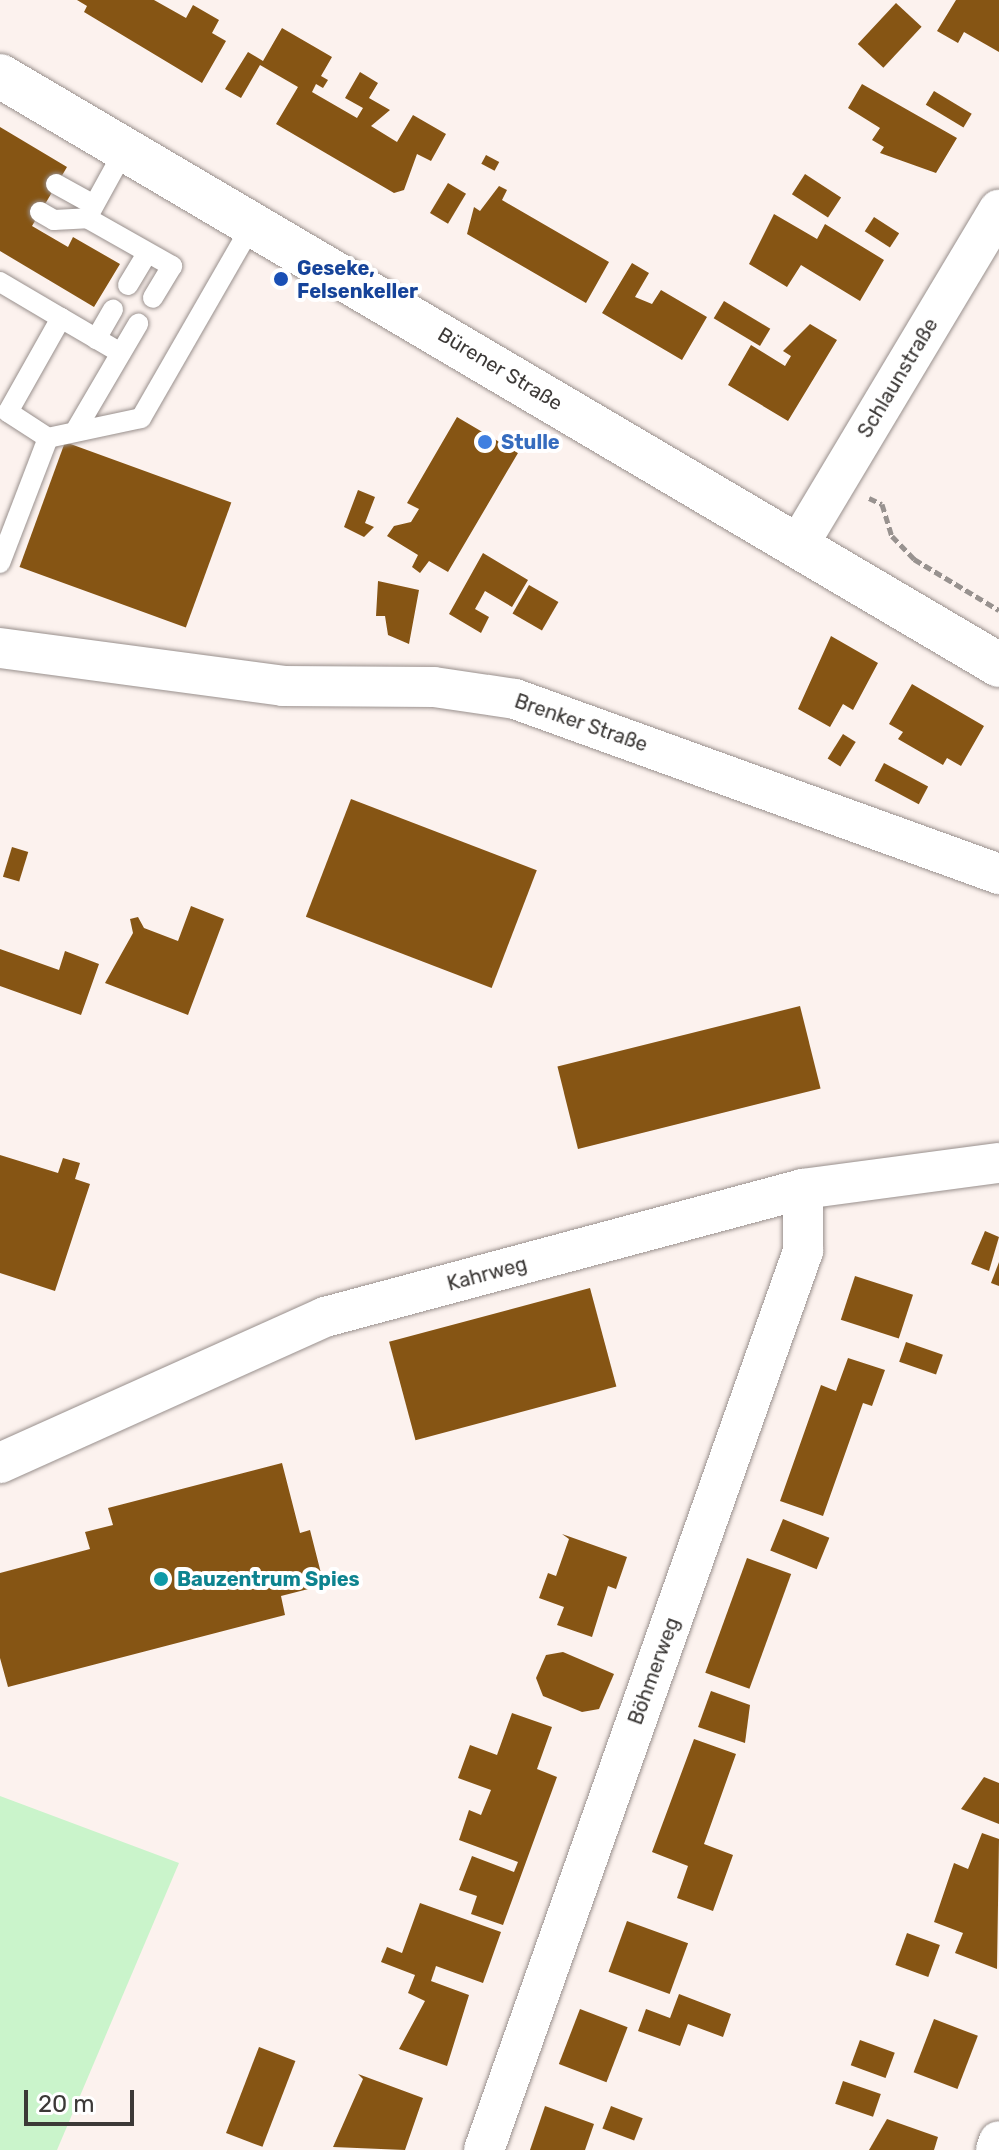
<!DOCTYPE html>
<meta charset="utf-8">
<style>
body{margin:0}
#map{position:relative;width:999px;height:2150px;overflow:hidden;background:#fcf2ee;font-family:Rubik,sans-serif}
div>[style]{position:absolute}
.green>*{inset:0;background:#caf4cb}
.building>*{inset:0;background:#865514;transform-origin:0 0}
.path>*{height:5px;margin-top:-2.5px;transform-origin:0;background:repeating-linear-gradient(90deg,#98928f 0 8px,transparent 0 12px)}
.roads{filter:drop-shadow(0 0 2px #99908d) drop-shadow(0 0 2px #99908d)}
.lane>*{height:20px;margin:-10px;padding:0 10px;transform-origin:10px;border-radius:10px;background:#fff}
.street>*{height:40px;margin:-20px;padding:0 20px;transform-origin:20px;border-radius:20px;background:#fff}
.secondary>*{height:44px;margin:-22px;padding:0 22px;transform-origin:22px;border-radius:22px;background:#fff}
.dots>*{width:22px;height:22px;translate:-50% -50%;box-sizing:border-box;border:4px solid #fff;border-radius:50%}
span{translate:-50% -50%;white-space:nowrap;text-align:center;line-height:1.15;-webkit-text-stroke:8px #fff;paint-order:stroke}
.transit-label{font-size:20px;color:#164399;font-weight:700}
.left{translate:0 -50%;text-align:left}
.street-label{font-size:20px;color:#3c3937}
.shop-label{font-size:20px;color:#366cbe;font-weight:700}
.culture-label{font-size:20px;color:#0d838f;font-weight:700}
.scale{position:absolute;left:24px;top:2090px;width:110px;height:36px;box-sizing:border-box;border:4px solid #3c3937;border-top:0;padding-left:10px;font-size:24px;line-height:28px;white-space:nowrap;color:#3c3937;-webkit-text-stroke:6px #fff;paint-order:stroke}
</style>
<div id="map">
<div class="green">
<div style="clip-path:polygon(0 1796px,179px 1863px,57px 2150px,0 2150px)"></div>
</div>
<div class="building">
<div style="clip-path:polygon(77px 0,154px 0,186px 18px,193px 5px,219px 20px,212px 33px,226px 41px,202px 83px,84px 12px,87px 6px)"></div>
<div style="clip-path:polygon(956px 0,999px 0,999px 52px,964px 32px,958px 43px,937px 31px)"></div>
<div style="left:896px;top:3px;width:35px;height:56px;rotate:43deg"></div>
<div style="clip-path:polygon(282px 28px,332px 57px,321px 76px,328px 80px,323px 88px,316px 84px,312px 92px,357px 118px,363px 108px,345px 98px,360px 72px,378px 83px,369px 98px,390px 110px,371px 126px,397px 142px,413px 115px,446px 134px,431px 161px,417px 154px,404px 190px,394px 193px,276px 124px,298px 87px,260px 65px,241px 98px,225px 89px,248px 52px,263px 61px)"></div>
<div style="clip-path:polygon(862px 84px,957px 138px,936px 173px,880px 153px,884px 147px,872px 140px,880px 128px,848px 108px)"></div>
<div style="left:934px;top:91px;width:44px;height:16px;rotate:31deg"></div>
<div style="clip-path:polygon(0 127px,67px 167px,32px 226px,68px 247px,73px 237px,120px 264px,94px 307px,0 251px)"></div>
<div style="left:486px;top:155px;width:15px;height:10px;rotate:28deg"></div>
<div style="left:805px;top:174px;width:43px;height:24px;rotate:33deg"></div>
<div style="left:448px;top:183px;width:21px;height:35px;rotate:31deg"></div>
<div style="clip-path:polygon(499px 186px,507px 190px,502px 200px,609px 262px,586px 303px,467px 234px,474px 207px,480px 211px)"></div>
<div style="clip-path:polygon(774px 214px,817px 239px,825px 224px,884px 260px,860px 301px,801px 265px,787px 287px,749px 264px)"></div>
<div style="left:874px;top:217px;width:30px;height:17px;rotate:33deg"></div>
<div style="clip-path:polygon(632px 263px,649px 273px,635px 297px,652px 304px,661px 290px,707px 317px,682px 360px,602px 313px)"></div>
<div style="left:724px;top:301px;width:54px;height:20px;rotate:31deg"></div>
<div style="clip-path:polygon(810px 324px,837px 340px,788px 421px,728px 385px,751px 345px,785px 366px,791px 356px,783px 351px)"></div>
<div style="clip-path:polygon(457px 417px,518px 453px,448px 572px,429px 561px,420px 573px,412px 567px,418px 555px,387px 536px,394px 526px,411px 522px,419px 509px,407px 503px)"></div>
<div style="left:65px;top:442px;width:177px;height:133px;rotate:20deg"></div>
<div style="clip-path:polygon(358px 490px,375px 497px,365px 523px,374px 527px,364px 537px,344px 527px)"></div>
<div style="clip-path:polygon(483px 553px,528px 580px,512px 607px,485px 591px,475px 609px,489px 617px,481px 633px,449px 614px)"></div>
<div style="clip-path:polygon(378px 581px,419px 590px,409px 644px,388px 635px,385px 616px,376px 616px)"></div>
<div style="left:529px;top:585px;width:34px;height:33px;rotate:30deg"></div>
<div style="clip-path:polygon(831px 636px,878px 663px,853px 710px,843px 704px,830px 727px,798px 709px)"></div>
<div style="clip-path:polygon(912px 684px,984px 726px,961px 766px,947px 758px,943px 765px,898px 739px,903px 732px,889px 724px)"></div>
<div style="left:843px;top:734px;width:15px;height:29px;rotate:32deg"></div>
<div style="left:884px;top:763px;width:50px;height:20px;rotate:28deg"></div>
<div style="left:351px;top:799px;width:199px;height:126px;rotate:21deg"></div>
<div style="left:12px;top:847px;width:17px;height:31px;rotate:17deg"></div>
<div style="clip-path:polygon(191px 906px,224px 919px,188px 1015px,105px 983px,133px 933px,130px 919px,138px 917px,144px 928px,178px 941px)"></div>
<div style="clip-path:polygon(0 949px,59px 970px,65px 951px,99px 964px,81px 1015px,0 986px)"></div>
<div style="left:800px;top:1006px;width:85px;height:250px;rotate:76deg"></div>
<div style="clip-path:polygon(0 1155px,58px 1173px,63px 1158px,80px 1163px,75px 1179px,90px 1184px,55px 1291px,0 1273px)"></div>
<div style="clip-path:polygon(985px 1231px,999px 1237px,989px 1271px,971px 1264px)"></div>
<div style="clip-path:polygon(999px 1262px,999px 1286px,991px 1283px)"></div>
<div style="left:855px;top:1276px;width:61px;height:46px;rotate:18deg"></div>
<div style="left:590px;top:1288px;width:102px;height:208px;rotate:75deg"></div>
<div style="left:906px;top:1342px;width:39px;height:21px;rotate:19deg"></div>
<div style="clip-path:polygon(848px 1358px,885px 1370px,872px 1406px,863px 1403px,823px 1516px,780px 1501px,821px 1385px,836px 1391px)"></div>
<div style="clip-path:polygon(282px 1463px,300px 1533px,310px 1530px,324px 1585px,281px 1596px,285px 1615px,8px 1687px,0 1658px,0 1573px,90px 1549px,85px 1532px,113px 1525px,108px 1508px)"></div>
<div style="left:783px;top:1519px;width:50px;height:34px;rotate:22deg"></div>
<div style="clip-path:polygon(562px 1534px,627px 1557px,616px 1589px,608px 1586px,592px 1637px,557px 1625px,564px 1607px,539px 1598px,548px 1573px,556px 1576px,569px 1539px)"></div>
<div style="left:747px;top:1558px;width:47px;height:122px;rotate:20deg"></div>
<div style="clip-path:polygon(563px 1652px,614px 1674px,599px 1709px,582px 1712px,543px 1696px,536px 1678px,546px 1655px)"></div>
<div style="clip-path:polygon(711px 1691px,750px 1705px,745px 1743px,698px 1727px)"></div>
<div style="clip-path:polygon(512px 1713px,552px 1727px,537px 1769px,557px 1777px,503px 1925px,471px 1914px,477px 1896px,459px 1890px,472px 1856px,514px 1872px,518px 1862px,459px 1840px,469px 1810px,481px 1815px,491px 1790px,458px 1778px,470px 1745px,497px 1755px)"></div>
<div style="clip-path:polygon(694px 1739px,736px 1754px,704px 1844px,733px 1855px,713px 1911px,677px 1898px,688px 1866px,652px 1852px)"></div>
<div style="clip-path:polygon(984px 1777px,999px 1783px,999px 1824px,961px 1809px)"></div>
<div style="clip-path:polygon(982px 1833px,999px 1839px,997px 1969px,955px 1953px,963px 1933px,934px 1922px,954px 1863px,968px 1869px)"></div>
<div style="clip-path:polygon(420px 1903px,501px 1932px,483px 1983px,436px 1966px,431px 1981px,469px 1995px,447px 2066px,399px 2049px,425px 2001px,408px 1993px,415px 1975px,381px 1962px,387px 1947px,402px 1953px)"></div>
<div style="left:627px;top:1921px;width:65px;height:54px;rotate:20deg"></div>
<div style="left:907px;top:1933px;width:35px;height:34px;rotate:20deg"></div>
<div style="clip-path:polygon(679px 1994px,731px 2014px,723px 2037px,688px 2024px,680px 2046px,638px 2031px,646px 2009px,670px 2018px)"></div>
<div style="left:580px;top:2009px;width:51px;height:59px;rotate:21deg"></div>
<div style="left:934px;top:2019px;width:47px;height:57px;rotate:21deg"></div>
<div style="left:860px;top:2040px;width:37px;height:27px;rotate:20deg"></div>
<div style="left:259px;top:2047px;width:39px;height:92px;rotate:21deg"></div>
<div style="clip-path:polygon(358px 2074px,423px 2098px,405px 2150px,333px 2147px,363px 2079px)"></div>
<div style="left:843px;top:2081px;width:40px;height:24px;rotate:19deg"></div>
<div style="clip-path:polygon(545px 2106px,594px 2124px,585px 2150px,530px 2150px)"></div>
<div style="left:611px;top:2106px;width:34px;height:24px;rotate:21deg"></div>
<div style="clip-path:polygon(887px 2119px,938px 2137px,934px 2150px,869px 2150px)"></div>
</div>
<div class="path">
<div style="left:869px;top:498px;width:14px;rotate:25deg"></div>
<div style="left:882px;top:504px;width:34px;rotate:73deg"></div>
<div style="left:892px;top:536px;width:32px;rotate:46deg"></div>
<div style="left:914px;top:559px;width:99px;rotate:31deg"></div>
</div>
<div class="roads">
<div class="lane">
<div style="left:125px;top:149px;width:79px;rotate:118.8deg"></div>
<div style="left:87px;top:218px;width:98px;rotate:29.5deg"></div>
<div style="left:172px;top:266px;width:37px;rotate:121deg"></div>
<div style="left:56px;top:184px;width:43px;rotate:28.9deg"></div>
<div style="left:40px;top:212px;width:16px;rotate:30deg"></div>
<div style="left:54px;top:220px;width:33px;rotate:-3deg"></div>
<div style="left:0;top:282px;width:71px;rotate:30.5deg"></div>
<div style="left:61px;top:318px;width:108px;rotate:119.4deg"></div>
<div style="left:8px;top:412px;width:48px;rotate:33deg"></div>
<div style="left:128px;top:285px;width:37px;rotate:-59deg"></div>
<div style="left:61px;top:318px;width:69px;rotate:30.3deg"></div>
<div style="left:96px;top:339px;width:34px;rotate:-60deg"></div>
<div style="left:77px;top:428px;width:121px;rotate:-59.6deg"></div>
<div style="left:0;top:563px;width:134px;rotate:-69deg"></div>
<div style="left:48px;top:438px;width:95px;rotate:-12.1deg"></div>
<div style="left:141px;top:418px;width:223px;rotate:-60.1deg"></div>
</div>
<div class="street">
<div style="left:797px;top:547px;width:393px;rotate:-59.1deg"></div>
<div style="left:0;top:648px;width:286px;rotate:7.6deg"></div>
<div style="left:283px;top:686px;width:151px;rotate:0.4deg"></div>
<div style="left:434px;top:687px;width:82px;rotate:8.4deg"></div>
<div style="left:515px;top:699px;width:515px;rotate:19.88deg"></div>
<div style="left:0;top:1463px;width:356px;rotate:-24.2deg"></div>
<div style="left:325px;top:1317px;width:495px;rotate:-15deg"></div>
<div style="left:803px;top:1189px;width:198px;rotate:-7.6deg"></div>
<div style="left:484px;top:2150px;width:954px;rotate:-70.46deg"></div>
<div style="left:803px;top:1251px;width:62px;rotate:-90deg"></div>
<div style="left:996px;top:2150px;width:9px;rotate:-72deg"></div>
</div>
<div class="secondary">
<div style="left:0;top:76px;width:1160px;rotate:30.52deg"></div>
</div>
</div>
<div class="dots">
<div style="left:281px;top:279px;background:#1a4fb4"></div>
<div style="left:485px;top:442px;background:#3f7fe0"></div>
<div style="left:161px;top:1579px;background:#0f9aa8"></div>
</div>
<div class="transit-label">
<span class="left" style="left:297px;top:280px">Geseke,<br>Felsenkeller</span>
</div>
<div class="street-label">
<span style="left:500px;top:369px;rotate:31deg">Bürener Straße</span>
<span style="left:898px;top:378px;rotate:-59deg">Schlaunstraße</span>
<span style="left:581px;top:723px;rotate:19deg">Brenker Straße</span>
<span style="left:487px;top:1274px;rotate:-15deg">Kahrweg</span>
<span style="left:654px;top:1671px;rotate:-70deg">Böhmerweg</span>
</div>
<div class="shop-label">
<span class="left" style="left:501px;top:442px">Stulle</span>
</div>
<div class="culture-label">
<span class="left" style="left:177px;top:1579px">Bauzentrum Spies</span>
</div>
<div class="scale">20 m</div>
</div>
